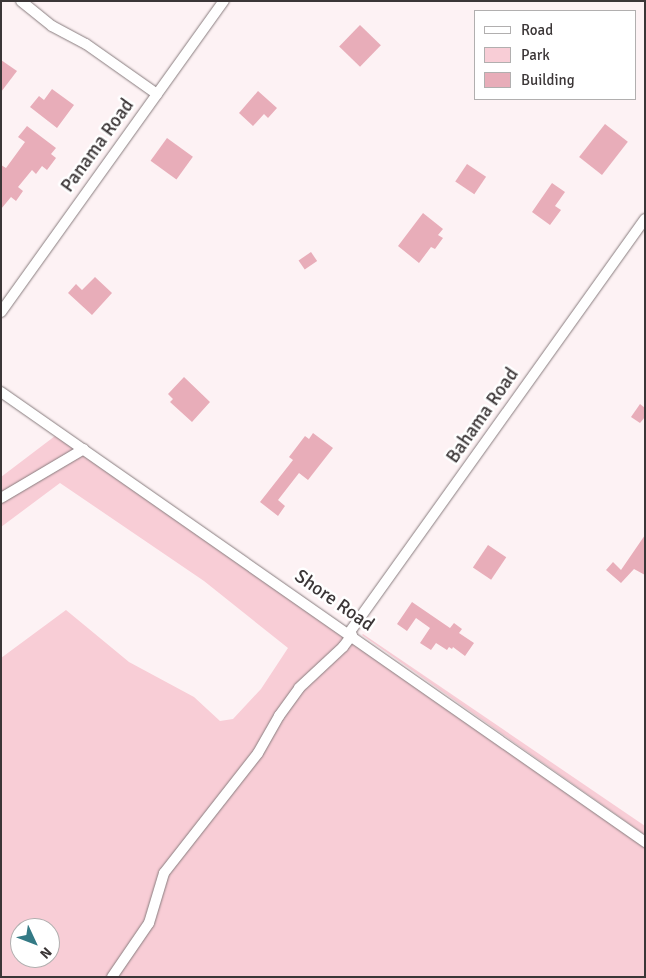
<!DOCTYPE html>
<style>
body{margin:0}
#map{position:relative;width:646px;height:978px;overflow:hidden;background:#fdf2f4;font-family:Signika,sans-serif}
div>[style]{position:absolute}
.green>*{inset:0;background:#f8cdd6}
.building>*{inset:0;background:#e8adb9;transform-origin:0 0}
.roads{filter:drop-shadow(0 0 1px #887c7e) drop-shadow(0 0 1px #887c7e)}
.minor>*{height:10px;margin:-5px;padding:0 5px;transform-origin:5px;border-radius:5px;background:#fff}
span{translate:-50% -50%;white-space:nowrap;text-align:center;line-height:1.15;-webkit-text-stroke:5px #fff;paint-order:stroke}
.street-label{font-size:19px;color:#3b3637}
.frame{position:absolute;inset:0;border:2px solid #3b3637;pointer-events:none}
.legend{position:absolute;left:474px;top:10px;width:162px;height:90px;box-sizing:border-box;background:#fff;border:1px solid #b1afaf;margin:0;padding:6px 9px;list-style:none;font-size:15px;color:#3b3637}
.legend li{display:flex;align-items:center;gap:10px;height:25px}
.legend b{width:25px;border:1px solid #b1afaf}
.north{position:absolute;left:10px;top:918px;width:50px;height:50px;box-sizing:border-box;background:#fff;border:1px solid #b1afaf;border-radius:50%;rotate:133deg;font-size:14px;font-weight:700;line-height:20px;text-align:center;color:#3b3637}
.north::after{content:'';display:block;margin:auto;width:18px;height:22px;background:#347a85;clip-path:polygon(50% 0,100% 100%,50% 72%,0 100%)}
</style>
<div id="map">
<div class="green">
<div style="clip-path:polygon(evenodd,55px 436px,645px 848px,645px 977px,1px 977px,1px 658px,66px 610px,129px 662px,194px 697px,220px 721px,233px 719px,261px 689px,288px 648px,204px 581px,60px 483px,1px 527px,1px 477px,55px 436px,20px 928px,50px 928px,50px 958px,20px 958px,20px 928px)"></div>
<div style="clip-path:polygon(363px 634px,645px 826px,645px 835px,362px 635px)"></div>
</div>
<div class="building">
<div style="left:360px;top:25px;width:29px;height:30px;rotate:44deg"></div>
<div style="clip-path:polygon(1px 60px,17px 71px,1px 92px)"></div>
<div style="clip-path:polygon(52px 89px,74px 105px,57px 128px,30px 107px,39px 96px,44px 100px)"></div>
<div style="clip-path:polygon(258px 91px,277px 108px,268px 118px,264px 114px,253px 126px,239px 113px)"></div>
<div style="left:605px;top:124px;width:29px;height:42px;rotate:38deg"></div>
<div style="clip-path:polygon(27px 126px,56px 148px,51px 154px,56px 158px,47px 170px,42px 166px,36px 174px,32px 170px,18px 187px,23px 191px,16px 201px,11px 197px,1px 209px,1px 165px,6px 168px,25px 142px,18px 137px)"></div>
<div style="left:167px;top:138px;width:32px;height:28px;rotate:36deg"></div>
<div style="left:467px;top:164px;width:23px;height:21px;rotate:34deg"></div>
<div style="clip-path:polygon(552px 183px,565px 192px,555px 206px,561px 210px,550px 225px,532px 212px)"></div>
<div style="clip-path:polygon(423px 213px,443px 229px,438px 235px,443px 238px,435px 249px,431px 247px,419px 263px,398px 246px)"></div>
<div style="left:311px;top:252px;width:11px;height:15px;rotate:56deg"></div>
<div style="clip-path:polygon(95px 277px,112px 293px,92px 315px,68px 293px,76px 284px,82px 290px)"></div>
<div style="clip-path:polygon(184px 377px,210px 402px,192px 422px,170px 402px,173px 399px,168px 394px)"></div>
<div style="clip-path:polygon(640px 404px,645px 408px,645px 417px,640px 423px,631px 417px)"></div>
<div style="clip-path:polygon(313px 433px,333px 448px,308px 480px,299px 473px,278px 500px,285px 506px,278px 516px,260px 502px,293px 460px,289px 457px,305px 436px,309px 439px)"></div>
<div style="clip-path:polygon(645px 535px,645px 575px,634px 569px,621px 583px,606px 570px,613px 562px,621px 570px)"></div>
<div style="left:488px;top:545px;width:22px;height:27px;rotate:34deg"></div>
<div style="clip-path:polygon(412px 602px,450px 628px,454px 623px,462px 629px,459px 633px,474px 643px,465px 656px,453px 647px,452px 649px,449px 647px,447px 650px,436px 643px,431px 650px,420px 643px,430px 628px,416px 618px,407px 631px,397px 624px)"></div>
</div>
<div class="roads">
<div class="minor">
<div style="left:21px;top:1px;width:40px;rotate:39deg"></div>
<div style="left:52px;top:26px;width:38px;rotate:28deg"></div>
<div style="left:86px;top:44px;width:87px;rotate:35.2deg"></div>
<div style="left:1px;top:312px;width:383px;rotate:-54.4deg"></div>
<div style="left:1px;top:392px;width:786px;rotate:34.94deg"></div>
<div style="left:1px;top:498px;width:96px;rotate:-30.6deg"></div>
<div style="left:349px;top:633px;width:509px;rotate:-54.44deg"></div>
<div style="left:112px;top:977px;width:65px;rotate:-55.6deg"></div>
<div style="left:149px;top:923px;width:52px;rotate:-73.3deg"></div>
<div style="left:164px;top:873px;width:152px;rotate:-51.9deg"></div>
<div style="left:258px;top:753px;width:43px;rotate:-60.4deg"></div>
<div style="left:279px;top:716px;width:34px;rotate:-54deg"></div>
<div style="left:299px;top:688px;width:60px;rotate:-43deg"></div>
<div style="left:343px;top:647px;width:15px;rotate:-53deg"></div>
</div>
</div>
<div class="street-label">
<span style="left:98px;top:146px;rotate:-54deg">Panama Road</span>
<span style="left:483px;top:416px;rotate:-55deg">Bahama Road</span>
<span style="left:334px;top:601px;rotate:35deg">Shore Road</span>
</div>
<div class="frame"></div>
<ul class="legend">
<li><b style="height:6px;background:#fff"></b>Road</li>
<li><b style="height:14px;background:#f8cdd6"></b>Park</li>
<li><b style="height:14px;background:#e8adb9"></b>Building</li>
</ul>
<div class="north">N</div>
</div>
